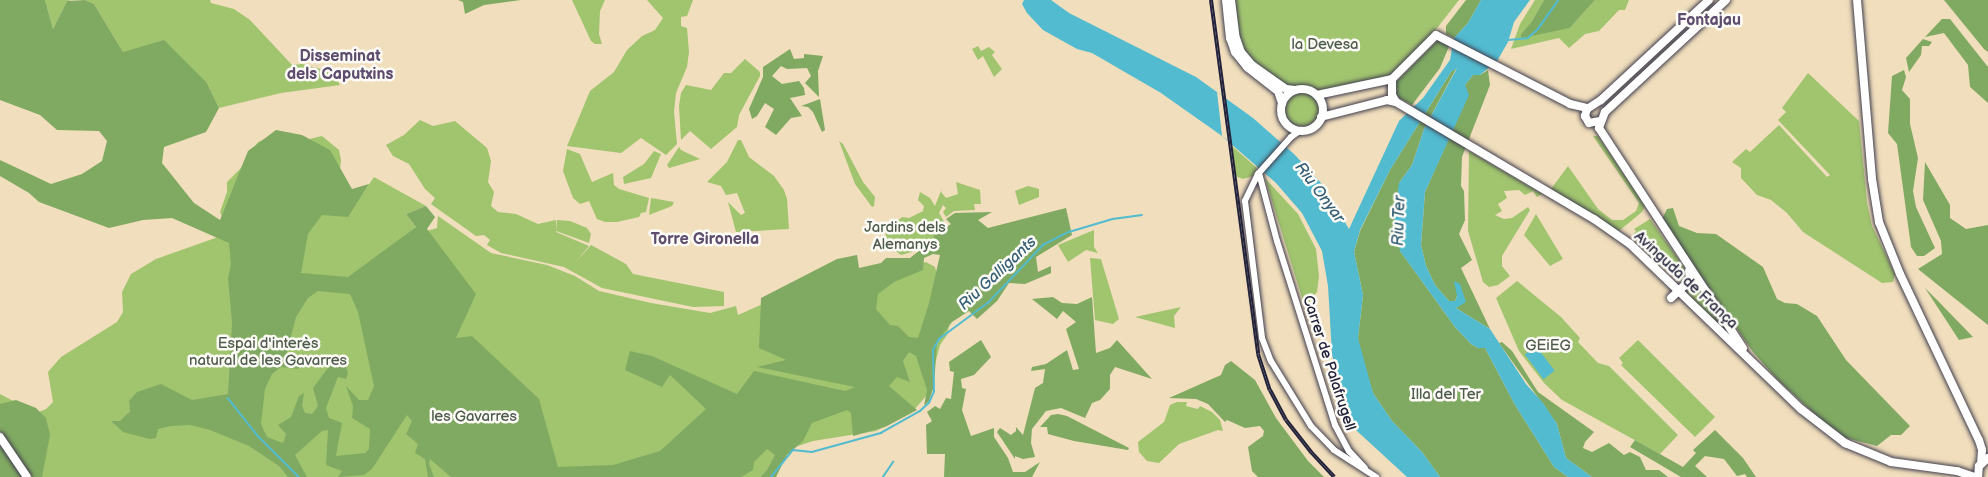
<!DOCTYPE html>
<meta charset="utf-8">
<style>
body{margin:0}
#map{position:relative;width:1988px;height:477px;overflow:hidden;background:#f0debc;font-family:"Balsamiq Sans",sans-serif}
div>[style]{position:absolute}
.green>*{inset:0;background:#a1c56f}
.round{border-radius:50%}
.forest>*{inset:0;background:#80aa62}
.water>*{inset:0;background:#52bbd0;transform-origin:0 0}
.pier>*{inset:0;background:#f0debc}
.stream>*{height:1.5px;margin:-0.75px;padding:0 0.75px;transform-origin:0.75px;border-radius:0.75px;background:#52bbd0}
.roads{filter:drop-shadow(0 0 2px #413e4e) drop-shadow(0 0 2px #413e4e)}
.minor>*{height:6px;margin:-3px;padding:0 3px;transform-origin:3px;border-radius:3px;background:#fff}
.major>*{height:8px;margin:-4px;padding:0 4px;transform-origin:4px;border-radius:4px;background:#fff}
.major>.ring{margin:-4px;padding:0;box-sizing:content-box;background:none;border:8px solid #fff;border-radius:50%}
.highway>*{height:8px;margin:-4px;padding:0 4px;transform-origin:4px;border-radius:4px;background:#fff}
.rail>*{height:4px;margin-top:-2px;transform-origin:0;background:repeating-linear-gradient(90deg,#fdfcf7 0 4.5px,#22223b 0 9px);box-sizing:border-box;border-block:2px solid #22223b}
span{translate:-50% -50%;white-space:nowrap;text-align:center;line-height:1.15;-webkit-text-stroke:5px #fdfcf7;paint-order:stroke}
.park-label{font-size:15px;color:#4e5b4d}
.street-label{font-size:15px;color:#22223b}
.neighbourhood-label{font-size:16px;color:#5e4d6f;font-weight:700}
.water-label{font-size:16px;color:#355f77;font-style:italic}
</style>
<div id="map">
<div class="green">
<div style="clip-path:polygon(45px 0,72px 0,67px 1px,53px 29px)"></div>
<div style="clip-path:polygon(85px 0,210px 0,211px 3px,234px 9px,250px 20px,292px 65px,302px 64px,332px 72px,340px 85px,281px 93px,219px 108px,207px 83px,123px 52px,94px 4px)"></div>
<div style="clip-path:polygon(572px 0,605px 0,600px 11px,599px 34px,602px 44px,595px 44px,591px 41px)"></div>
<div style="clip-path:polygon(647px 0,693px 0,687px 16px,681px 17px,681px 26px,687px 28px,689px 52px,687px 67px,676px 93px,674px 112px,677px 144px,666px 155px,641px 138px,621px 153px,567px 146px,590px 91px,614px 72px,627px 50px,642px 36px,655px 30px,663px 18px)"></div>
<div style="clip-path:polygon(1234px 0,1459px 0,1434px 32px,1390px 78px,1320px 92px,1305px 86px,1286px 87px,1249px 59px,1239px 42px)"></div>
<div style="clip-path:polygon(1535px 0,1544px 0,1532px 21px,1521px 34px,1570px 28px,1595px 0,1629px 0,1625px 10px,1619px 10px,1599px 31px,1585px 34px,1569px 48px,1559px 38px,1511px 49px,1520px 24px)"></div>
<div style="clip-path:polygon(978px 46px,981px 51px,989px 47px,995px 52px,992px 55px,1002px 69px,994px 77px,983px 56px,978px 60px,972px 49px)"></div>
<div style="clip-path:polygon(745px 59px,760px 72px,760px 76px,739px 115px,737px 127px,711px 149px,690px 131px,681px 140px,679px 106px,681px 93px,686px 85px,711px 90px,724px 73px,731px 73px)"></div>
<div style="clip-path:polygon(1808px 73px,1859px 121px,1867px 203px,1872px 226px,1895px 274px,1893px 282px,1882px 283px,1803px 232px,1787px 213px,1771px 200px,1757px 195px,1741px 178px,1741px 168px,1732px 162px,1746px 149px,1750px 152px,1779px 125px,1827px 177px,1830px 175px,1778px 120px,1786px 112px,1782px 108px)"></div>
<div class="round" style="left:1285px;top:92px;width:34px;height:34px"></div>
<div style="clip-path:polygon(420px 120px,433px 126px,455px 121px,487px 148px,491px 161px,488px 182px,494px 192px,491px 206px,498px 212px,516px 214px,538px 224px,556px 220px,556px 232px,589px 246px,575px 263px,591px 245px,626px 264px,633px 274px,724px 292px,724px 306px,693px 307px,602px 288px,564px 267px,501px 253px,487px 245px,490px 240px,484px 235px,476px 236px,431px 204px,435px 198px,425px 189px,409px 164px,393px 156px,386px 145px,404px 135px)"></div>
<div style="clip-path:polygon(322px 136px,339px 150px,341px 160px,340px 170px,355px 205px,374px 177px,426px 206px,406px 214px,416px 227px,402px 238px,437px 228px,438px 216px,491px 253px,547px 265px,575px 276px,599px 291px,651px 303px,710px 313px,736px 306px,738px 315px,765px 303px,926px 262px,935px 267px,950px 322px,947px 335px,940px 345px,927px 395px,913px 411px,876px 431px,813px 441px,792px 448px,760px 477px,0 477px,0 394px,36px 413px,46px 409px,53px 402px,48px 372px,61px 357px,117px 322px,123px 312px,122px 292px,131px 274px,156px 259px,218px 237px,224px 221px,220px 212px,227px 192px,227px 182px,241px 168px,258px 142px,268px 138px,301px 141px)"></div>
<div style="clip-path:polygon(1593px 136px,1598px 136px,1645px 206px,1642px 212px,1619px 231px,1551px 189px,1568px 166px,1598px 209px,1612px 220px,1623px 220px,1636px 211px,1639px 203px)"></div>
<div style="clip-path:polygon(738px 140px,741px 140px,749px 157px,774px 176px,784px 190px,787px 199px,789px 229px,736px 232px,728px 202px,741px 215px,745px 213px,737px 193px,726px 195px,721px 186px,707px 182px,727px 162px)"></div>
<div style="clip-path:polygon(839px 141px,843px 144px,863px 182px,875px 197px,874px 206px,872px 207px,855px 184px)"></div>
<div style="clip-path:polygon(1232px 146px,1257px 168px,1253px 176px,1243px 179px,1235px 176px)"></div>
<div style="clip-path:polygon(679px 147px,681px 150px,700px 159px,669px 168px,667px 165px)"></div>
<div style="clip-path:polygon(567px 149px,580px 154px,592px 182px,613px 173px,614px 185px,619px 189px,649px 198px,646px 212px,641px 213px,639px 217px,617px 222px,605px 222px,597px 219px,589px 201px,580px 204px,573px 198px,563px 171px)"></div>
<div style="clip-path:polygon(654px 151px,661px 154px,651px 178px,624px 184px,623px 177px,644px 164px)"></div>
<div style="clip-path:polygon(1469px 151px,1542px 194px,1537px 197px,1533px 191px,1525px 195px,1519px 190px,1504px 191px,1507px 198px,1498px 204px,1502px 211px,1495px 215px,1504px 219px,1512px 218px,1528px 207px,1530px 210px,1502px 256px,1502px 266px,1510px 276px,1498px 285px,1489px 287px,1483px 282px,1468px 231px)"></div>
<div style="clip-path:polygon(1265px 178px,1298px 214px,1316px 249px,1319px 276px,1317px 292px,1307px 305px,1304px 304px)"></div>
<div style="clip-path:polygon(956px 182px,980px 190px,981px 204px,974px 204px,975px 210px,954px 211px,946px 217px,943px 212px,946px 208px,943px 205px,939px 213px,946px 225px,933px 236px,939px 243px,919px 246px,912px 252px,901px 255px,889px 246px,885px 232px,902px 217px,909px 218px,923px 211px,924px 206px,918px 200px,920px 192px,930px 198px,935px 206px,943px 186px,941px 192px,946px 198px,958px 194px)"></div>
<div style="clip-path:polygon(1028px 186px,1039px 189px,1039px 197px,1019px 205px,1015px 191px)"></div>
<div style="clip-path:polygon(651px 198px,674px 202px,672px 206px,649px 215px)"></div>
<div style="clip-path:polygon(1536px 214px,1563px 259px,1550px 266px,1524px 235px)"></div>
<div style="clip-path:polygon(1650px 219px,1688px 273px,1683px 282px,1632px 236px,1636px 231px,1634px 229px)"></div>
<div style="clip-path:polygon(557px 220px,570px 221px,587px 228px,591px 234px,589px 243px,556px 231px)"></div>
<div style="clip-path:polygon(1094px 230px,1094px 247px,1098px 253px,1086px 250px,1068px 262px,1058px 245px)"></div>
<div style="clip-path:polygon(1090px 258px,1101px 259px,1119px 319px,1113px 324px,1095px 320px)"></div>
<div style="clip-path:polygon(1517px 281px,1561px 317px,1580px 338px,1578px 342px,1598px 363px,1609px 366px,1678px 435px,1660px 454px,1562px 400px,1544px 383px,1519px 351px,1496px 298px)"></div>
<div style="clip-path:polygon(1693px 282px,1707px 298px,1728px 333px,1687px 294px,1686px 288px)"></div>
<div style="clip-path:polygon(1181px 307px,1174px 316px,1175px 328px,1135px 317px)"></div>
<div style="clip-path:polygon(1638px 340px,1715px 417px,1695px 437px,1621px 365px,1623px 363px,1619px 358px)"></div>
<div style="clip-path:polygon(1177px 402px,1187px 402px,1186px 406px,1198px 409px,1200px 406px,1212px 412px,1220px 420px,1223px 431px,1218px 430px,1179px 444px,1159px 463px,1147px 461px,1139px 452px,1138px 442px,1164px 422px,1170px 405px)"></div>
</div>
<div class="forest">
<div style="clip-path:polygon(evenodd,0 0,45px 0,53px 29px,67px 1px,85px 0,94px 4px,123px 52px,164px 40px,207px 83px,219px 108px,206px 132px,164px 147px,162px 163px,194px 203px,220px 220px,248px 151px,276px 130px,302px 135px,330px 150px,352px 189px,369px 184px,348px 217px,322px 215px,308px 234px,301px 273px,348px 277px,416px 227px,406px 214px,426px 206px,435px 217px,427px 229px,476px 294px,456px 338px,472px 336px,539px 399px,558px 467px,613px 465px,660px 451px,706px 409px,670px 375px,662px 387px,625px 370px,630px 351px,652px 356px,737px 394px,754px 371px,845px 391px,855px 387px,757px 367px,786px 360px,759px 348px,761px 298px,837px 259px,857px 255px,859px 268px,881px 263px,886px 258px,910px 258px,920px 250px,940px 247px,933px 236px,951px 224px,946px 219px,955px 213px,992px 212px,978px 220px,988px 228px,1066px 208px,1072px 235px,1036px 257px,1038px 272px,1051px 266px,1051px 273px,1025px 284px,1009px 283px,997px 301px,977px 319px,969px 311px,952px 322px,937px 342px,934px 386px,929px 401px,924px 406px,927px 390px,916px 356px,909px 352px,903px 361px,910px 382px,897px 377px,889px 386px,917px 410px,885px 427px,853px 436px,851px 413px,847px 410px,812px 423px,803px 441px,787px 455px,776px 477px,760px 477px,767px 470px,775px 455px,767px 449px,754px 462px,753px 470px,741px 477px,451px 477px,430px 459px,429px 464px,434px 477px,428px 477px,425px 459px,415px 453px,418px 444px,406px 434px,412px 421px,407px 415px,372px 469px,364px 475px,338px 477px,342px 471px,326px 465px,328px 430px,322px 431px,295px 455px,307px 477px,288px 477px,279px 466px,249px 446px,210px 430px,190px 425px,171px 426px,158px 429px,156px 438px,150px 439px,123px 432px,111px 421px,120px 421px,125px 416px,130px 412px,129px 401px,137px 392px,161px 384px,192px 400px,228px 394px,232px 323px,228px 278px,231px 264px,229px 243px,172px 218px,143px 220px,109px 228px,39px 202px,29px 193px,0 176px,0 160px,51px 184px,82px 174px,102px 161px,107px 141px,99px 131px,57px 130px,40px 115px,0 100px,0 0,933px 254px,940px 255px,929px 303px,918px 338px,909px 337px,898px 326px,890px 325px,876px 309px,878px 294px,894px 282px,923px 270px,924px 258px,933px 254px,0 0,318px 291px,350px 294px,358px 312px,374px 386px,368px 400px,359px 400px,346px 386px,353px 406px,352px 418px,370px 429px,369px 449px,365px 453px,336px 456px,342px 423px,329px 418px,326px 408px,338px 377px,346px 379px,348px 373px,342px 355px,336px 357px,313px 388px,318px 406px,312px 414px,305px 413px,302px 406px,304px 393px,299px 396px,291px 417px,278px 425px,286px 434px,283px 443px,267px 437px,261px 424px,265px 389px,272px 374px,281px 367px,298px 369px,299px 367px,286px 356px,296px 317px,308px 298px,318px 291px)"></div>
<div style="clip-path:polygon(458px 0,521px 0,484px 5px,465px 14px,463px 2px)"></div>
<div style="clip-path:polygon(1466px 0,1481px 0,1468px 23px,1454px 38px,1446px 34px,1446px 26px)"></div>
<div style="clip-path:polygon(1544px 0,1595px 0,1570px 28px,1521px 38px,1521px 34px,1532px 21px)"></div>
<div style="clip-path:polygon(1944px 0,1988px 0,1988px 52px,1984px 49px)"></div>
<div style="clip-path:polygon(1942px 19px,1950px 19px,1988px 67px,1988px 103px,1970px 87px,1968px 65px,1944px 33px,1925px 37px)"></div>
<div style="clip-path:polygon(1439px 39px,1450px 44px,1440px 68px,1412px 105px,1397px 97px,1396px 82px)"></div>
<div style="clip-path:polygon(1923px 39px,1932px 42px,1929px 46px,1922px 46px,1921px 55px,1909px 72px,1906px 58px)"></div>
<div style="clip-path:polygon(790px 49px,794px 59px,804px 58px,804px 54px,823px 56px,818px 71px,819px 97px,805px 83px,811px 76px,807px 68px,787px 69px,781px 66px,772px 76px,782px 84px,799px 81px,804px 88px,805px 95px,790px 98px,802px 116px,791px 118px,776px 135px,765px 127px,774px 109px,765px 103px,757px 116px,752px 119px,749px 109px,763px 77px,763px 67px)"></div>
<div style="clip-path:polygon(1457px 67px,1424px 129px,1412px 165px,1399px 183px,1400px 251px,1455px 327px,1471px 344px,1478px 348px,1485px 348px,1515px 405px,1554px 467px,1568px 477px,1440px 477px,1422px 452px,1392px 421px,1373px 393px,1364px 366px,1358px 338px,1363px 295px,1354px 252px,1360px 231px,1390px 170px,1451px 72px)"></div>
<div style="clip-path:polygon(1488px 70px,1490px 85px,1462px 157px,1461px 186px,1464px 191px,1465px 220px,1459px 234px,1472px 260px,1461px 268px,1490px 329px,1456px 308px,1458px 305px,1457px 296px,1455px 301px,1449px 301px,1435px 285px,1426px 266px,1421px 245px,1425px 192px,1454px 127px,1465px 85px,1473px 75px,1480px 75px)"></div>
<div style="clip-path:polygon(1904px 70px,1906px 77px,1902px 90px,1910px 99px,1910px 124px,1918px 158px,1913px 191px,1916px 207px,1935px 248px,1924px 256px,1917px 256px,1911px 247px,1897px 144px,1888px 133px,1892px 76px)"></div>
<div style="clip-path:polygon(820px 99px,825px 130px,822px 132px,813px 112px,808px 107px,801px 106px)"></div>
<div style="clip-path:polygon(1925px 162px,1950px 205px,1950px 218px,1966px 229px,1988px 225px,1988px 325px,1918px 269px,1942px 254px,1941px 241px,1923px 200px)"></div>
<div style="clip-path:polygon(1673px 208px,1679px 226px,1697px 233px,1716px 234px,1763px 267px,1777px 299px,1785px 303px,1797px 304px,1817px 316px,1846px 360px,1910px 426px,1901px 435px,1891px 435px,1877px 446px,1846px 438px,1817px 416px,1778px 380px,1753px 352px,1662px 219px,1667px 209px)"></div>
<div style="clip-path:polygon(1925px 288px,1939px 302px,1973px 337px,1959px 340px)"></div>
<div style="clip-path:polygon(1053px 297px,1062px 303px,1077px 304px,1092px 297px,1096px 353px,1110px 348px,1117px 340px,1152px 379px,1115px 367px,1110px 375px,1110px 389px,1100px 400px,1092px 403px,1085px 418px,1061px 408px,1046px 411px,1032px 429px,1031px 443px,1035px 457px,1023px 459px,1015px 456px,1015px 459px,997px 432px,1000px 428px,1011px 435px,1016px 431px,1016px 427px,1023px 435px,1035px 388px,1043px 383px,1045px 369px,1031px 371px,1032px 367px,1046px 364px,1067px 350px,1073px 370px,1079px 369px,1066px 329px,1076px 322px,1063px 311px,1057px 319px,1032px 299px)"></div>
<div style="clip-path:polygon(981px 340px,991px 357px,974px 375px,961px 379px,962px 388px,966px 389px,962px 410px,971px 436px,994px 428px,994px 437px,1008px 458px,1013px 472px,1025px 472px,1040px 462px,1032px 477px,944px 477px,945px 454px,927px 454px,926px 425px,932px 421px,927px 412px,935px 406px,940px 409px,946px 398px,951px 399px,954px 372px,950px 371px,949px 362px)"></div>
<div style="clip-path:polygon(1502px 342px,1512px 351px,1538px 392px,1594px 432px,1585px 442px,1583px 448px,1592px 452px,1609px 443px,1624px 455px,1630px 452px,1640px 457px,1646px 470px,1659px 470px,1668px 477px,1592px 477px,1566px 458px,1557px 424px,1499px 343px)"></div>
<div style="clip-path:polygon(1231px 361px,1255px 380px,1276px 418px,1308px 461px,1324px 477px,1258px 477px,1252px 471px,1248px 447px,1263px 436px,1264px 431px,1260px 426px,1245px 428px,1227px 420px,1225px 422px,1208px 404px,1196px 399px,1169px 398px,1221px 375px,1225px 365px)"></div>
<div style="clip-path:polygon(16px 400px,36px 408px,46px 418px,50px 435px,42px 477px,0 477px,0 404px)"></div>
<div style="clip-path:polygon(1058px 414px,1067px 416px,1129px 448px,1128px 450px,1074px 441px,1048px 434px,1047px 427px,1040px 427px,1051px 415px)"></div>
<div style="clip-path:polygon(1715px 430px,1743px 458px,1756px 477px,1747px 477px,1745px 474px,1737px 476px,1724px 459px,1705px 456px,1695px 466px,1707px 477px,1681px 477px,1630px 447px,1635px 440px,1683px 467px,1696px 453px,1693px 450px)"></div>
</div>
<div class="water">
<div style="clip-path:polygon(1024px 0,1051px 0,1069px 13px,1196px 77px,1253px 118px,1294px 154px,1321px 183px,1349px 229px,1399px 121px,1423px 98px,1450px 60px,1454px 38px,1468px 23px,1481px 0,1530px 0,1514px 22px,1508px 42px,1497px 61px,1480px 75px,1473px 75px,1465px 85px,1469px 95px,1425px 192px,1421px 245px,1426px 266px,1435px 285px,1449px 301px,1455px 301px,1457px 296px,1454px 281px,1460px 284px,1466px 302px,1456px 308px,1490px 329px,1526px 384px,1543px 403px,1557px 424px,1566px 458px,1592px 477px,1568px 477px,1554px 467px,1515px 405px,1485px 348px,1478px 348px,1471px 344px,1455px 327px,1400px 251px,1394px 217px,1399px 183px,1412px 165px,1424px 129px,1457px 68px,1451px 72px,1390px 170px,1360px 230px,1354px 252px,1363px 295px,1358px 338px,1373px 393px,1392px 421px,1422px 452px,1440px 477px,1407px 477px,1357px 431px,1344px 408px,1332px 354px,1328px 286px,1322px 251px,1302px 213px,1276px 183px,1222px 136px,1161px 93px,1092px 53px,1077px 49px,1043px 30px,1027px 13px,1022px 4px)"></div>
<div style="left:1536px;top:346px;width:31px;height:14px;rotate:53deg"></div>
</div>
<div class="pier">
<div style="clip-path:polygon(1217px 92px,1224px 97px,1230px 142px,1222px 136px)"></div>
</div>
<div class="stream">
<div style="left:1509px;top:40px;width:19px;rotate:-6deg"></div>
<div style="left:1528px;top:38px;width:13px;rotate:-42deg"></div>
<div style="left:1538px;top:29px;width:35px;rotate:-55deg"></div>
<div style="left:228px;top:398px;width:48px;rotate:51.7deg"></div>
<div style="left:258px;top:436px;width:58px;rotate:45deg"></div>
<div style="left:771px;top:477px;width:35px;rotate:-51deg"></div>
<div style="left:793px;top:450px;width:19px;rotate:6deg"></div>
<div style="left:812px;top:452px;width:72px;rotate:-15.4deg"></div>
<div style="left:881px;top:433px;width:45px;rotate:-29.4deg"></div>
<div style="left:920px;top:411px;width:12px;rotate:-42deg"></div>
<div style="left:929px;top:403px;width:12px;rotate:-66deg"></div>
<div style="left:934px;top:392px;width:42px;rotate:-91.4deg"></div>
<div style="left:933px;top:350px;width:13px;rotate:-61deg"></div>
<div style="left:939px;top:339px;width:62px;rotate:-36.5deg"></div>
<div style="left:989px;top:302px;width:79px;rotate:-46.5deg"></div>
<div style="left:1043px;top:245px;width:29px;rotate:-27deg"></div>
<div style="left:1069px;top:232px;width:46px;rotate:-16.5deg"></div>
<div style="left:1113px;top:219px;width:29px;rotate:-8deg"></div>
<div style="left:883px;top:477px;width:18px;rotate:-56deg"></div>
</div>
<div class="roads">
<div class="minor">
<div style="left:1301px;top:130px;width:12px;rotate:145deg"></div>
<div style="left:1291px;top:137px;width:50px;rotate:131.7deg"></div>
<div style="left:1258px;top:174px;width:30px;rotate:116deg"></div>
<div style="left:1245px;top:201px;width:138px;rotate:82.9deg"></div>
<div style="left:1262px;top:338px;width:25px;rotate:69deg"></div>
<div style="left:1271px;top:361px;width:76px;rotate:58.4deg"></div>
<div style="left:1311px;top:426px;width:33px;rotate:46deg"></div>
<div style="left:1334px;top:450px;width:50px;rotate:32.7deg"></div>
<div style="left:1259px;top:173px;width:70px;rotate:75.2deg"></div>
<div style="left:1277px;top:241px;width:193px;rotate:72.5deg"></div>
<div style="left:1335px;top:425px;width:30px;rotate:62deg"></div>
<div style="left:1349px;top:451px;width:23px;rotate:47deg"></div>
</div>
<div class="major">
<div style="left:1226px;top:0;width:38px;rotate:84deg"></div>
<div style="left:1230px;top:38px;width:15px;rotate:70deg"></div>
<div style="left:1235px;top:52px;width:19px;rotate:51deg"></div>
<div style="left:1247px;top:67px;width:39px;rotate:38deg"></div>
<div style="left:1278px;top:91px;width:13px;rotate:72deg"></div>
<div style="left:1231px;top:0;width:35px;rotate:83deg"></div>
<div style="left:1235px;top:35px;width:18px;rotate:71deg"></div>
<div style="left:1241px;top:52px;width:17px;rotate:50deg"></div>
<div style="left:1252px;top:65px;width:42px;rotate:35.2deg"></div>
<div style="left:1286px;top:89px;width:9px;rotate:6deg"></div>
<div style="left:1726px;top:0;width:165px;rotate:137.2deg"></div>
<div style="left:1605px;top:112px;width:17px;rotate:111deg"></div>
<div style="left:1599px;top:128px;width:263px;rotate:56.8deg"></div>
<div style="left:1857px;top:0;width:180px;rotate:85.2deg"></div>
<div style="left:1872px;top:179px;width:44px;rotate:80.8deg"></div>
<div style="left:1879px;top:222px;width:56px;rotate:68deg"></div>
<div style="left:1900px;top:274px;width:184px;rotate:64.6deg"></div>
<div style="left:1979px;top:440px;width:10px;rotate:73deg"></div>
<div style="left:1982px;top:450px;width:14px;rotate:94deg"></div>
<div style="left:1392px;top:79px;width:16px;rotate:90deg"></div>
<div style="left:1392px;top:95px;width:8px;rotate:60deg"></div>
<div class="ring" style="left:1281px;top:89px;width:34px;height:34px"></div>
<div style="left:1317px;top:95px;width:77px;rotate:-12deg"></div>
<div style="left:1392px;top:79px;width:62px;rotate:-45deg"></div>
<div style="left:1436px;top:35px;width:151px;rotate:27.2deg"></div>
<div style="left:1570px;top:104px;width:18px;rotate:13deg"></div>
<div style="left:1321px;top:117px;width:68px;rotate:-14.4deg"></div>
<div style="left:1387px;top:100px;width:9px;rotate:13deg"></div>
<div style="left:1396px;top:102px;width:230px;rotate:30.6deg"></div>
<div style="left:1594px;top:219px;width:44px;rotate:34.8deg"></div>
<div style="left:1630px;top:244px;width:238px;rotate:44deg"></div>
<div style="left:1801px;top:409px;width:56px;rotate:37.7deg"></div>
<div style="left:1845px;top:443px;width:50px;rotate:22.4deg"></div>
<div style="left:1891px;top:462px;width:67px;rotate:7.8deg"></div>
<div style="left:1957px;top:471px;width:18px;rotate:19deg"></div>
<div style="left:1600px;top:121px;width:11px;rotate:170deg"></div>
<div style="left:1589px;top:123px;width:8px;rotate:-120deg"></div>
<div style="left:1585px;top:116px;width:7px;rotate:-74deg"></div>
<div style="left:1587px;top:109px;width:17px;rotate:-33deg"></div>
<div style="left:1601px;top:100px;width:147px;rotate:-42.8deg"></div>
<div style="left:1671px;top:298px;width:26px;rotate:-43deg"></div>
<div style="left:1690px;top:280px;width:9px;rotate:-96deg"></div>
<div style="left:1978px;top:477px;width:11px;rotate:-85deg"></div>
<div style="left:1979px;top:466px;width:12px;rotate:-42deg"></div>
</div>
<div class="highway">
<div style="left:0;top:437px;width:48px;rotate:56deg"></div>
</div>
</div>
<div class="rail">
<div style="left:1211px;top:0;width:357px;rotate:82.4deg"></div>
<div style="left:1258px;top:354px;width:38px;rotate:72deg"></div>
<div style="left:1270px;top:390px;width:34px;rotate:62deg"></div>
<div style="left:1286px;top:420px;width:41px;rotate:52deg"></div>
<div style="left:1311px;top:452px;width:34px;rotate:47deg"></div>
</div>
<div class="park-label">
<span style="left:1325px;top:45px">la Devesa</span>
<span style="left:905px;top:236px">Jardins dels<br>Alemanys</span>
<span style="left:268px;top:352px">Espai d'interès<br>natural de les Gavarres</span>
<span style="left:1548px;top:346px">GEiEG</span>
<span style="left:1446px;top:395px">Illa del Ter</span>
<span style="left:474px;top:417px">les Gavarres</span>
</div>
<div class="street-label">
<span style="left:1686px;top:280px;rotate:43deg">Avinguda de França</span>
<span style="left:1329px;top:363px;rotate:72deg">Carrer de Palafrugell</span>
</div>
<div class="neighbourhood-label">
<span style="left:1709px;top:21px">Fontajau</span>
<span style="left:340px;top:66px">Disseminat<br>dels Caputxins</span>
<span style="left:705px;top:240px">Torre Gironella</span>
</div>
<div class="water-label">
<span style="left:1319px;top:193px;rotate:53deg">Riu Onyar</span>
<span style="left:1400px;top:221px;rotate:-88deg">Riu Ter</span>
<span style="left:998px;top:274px;rotate:-43deg">Riu Galligants</span>
</div>
</div>
